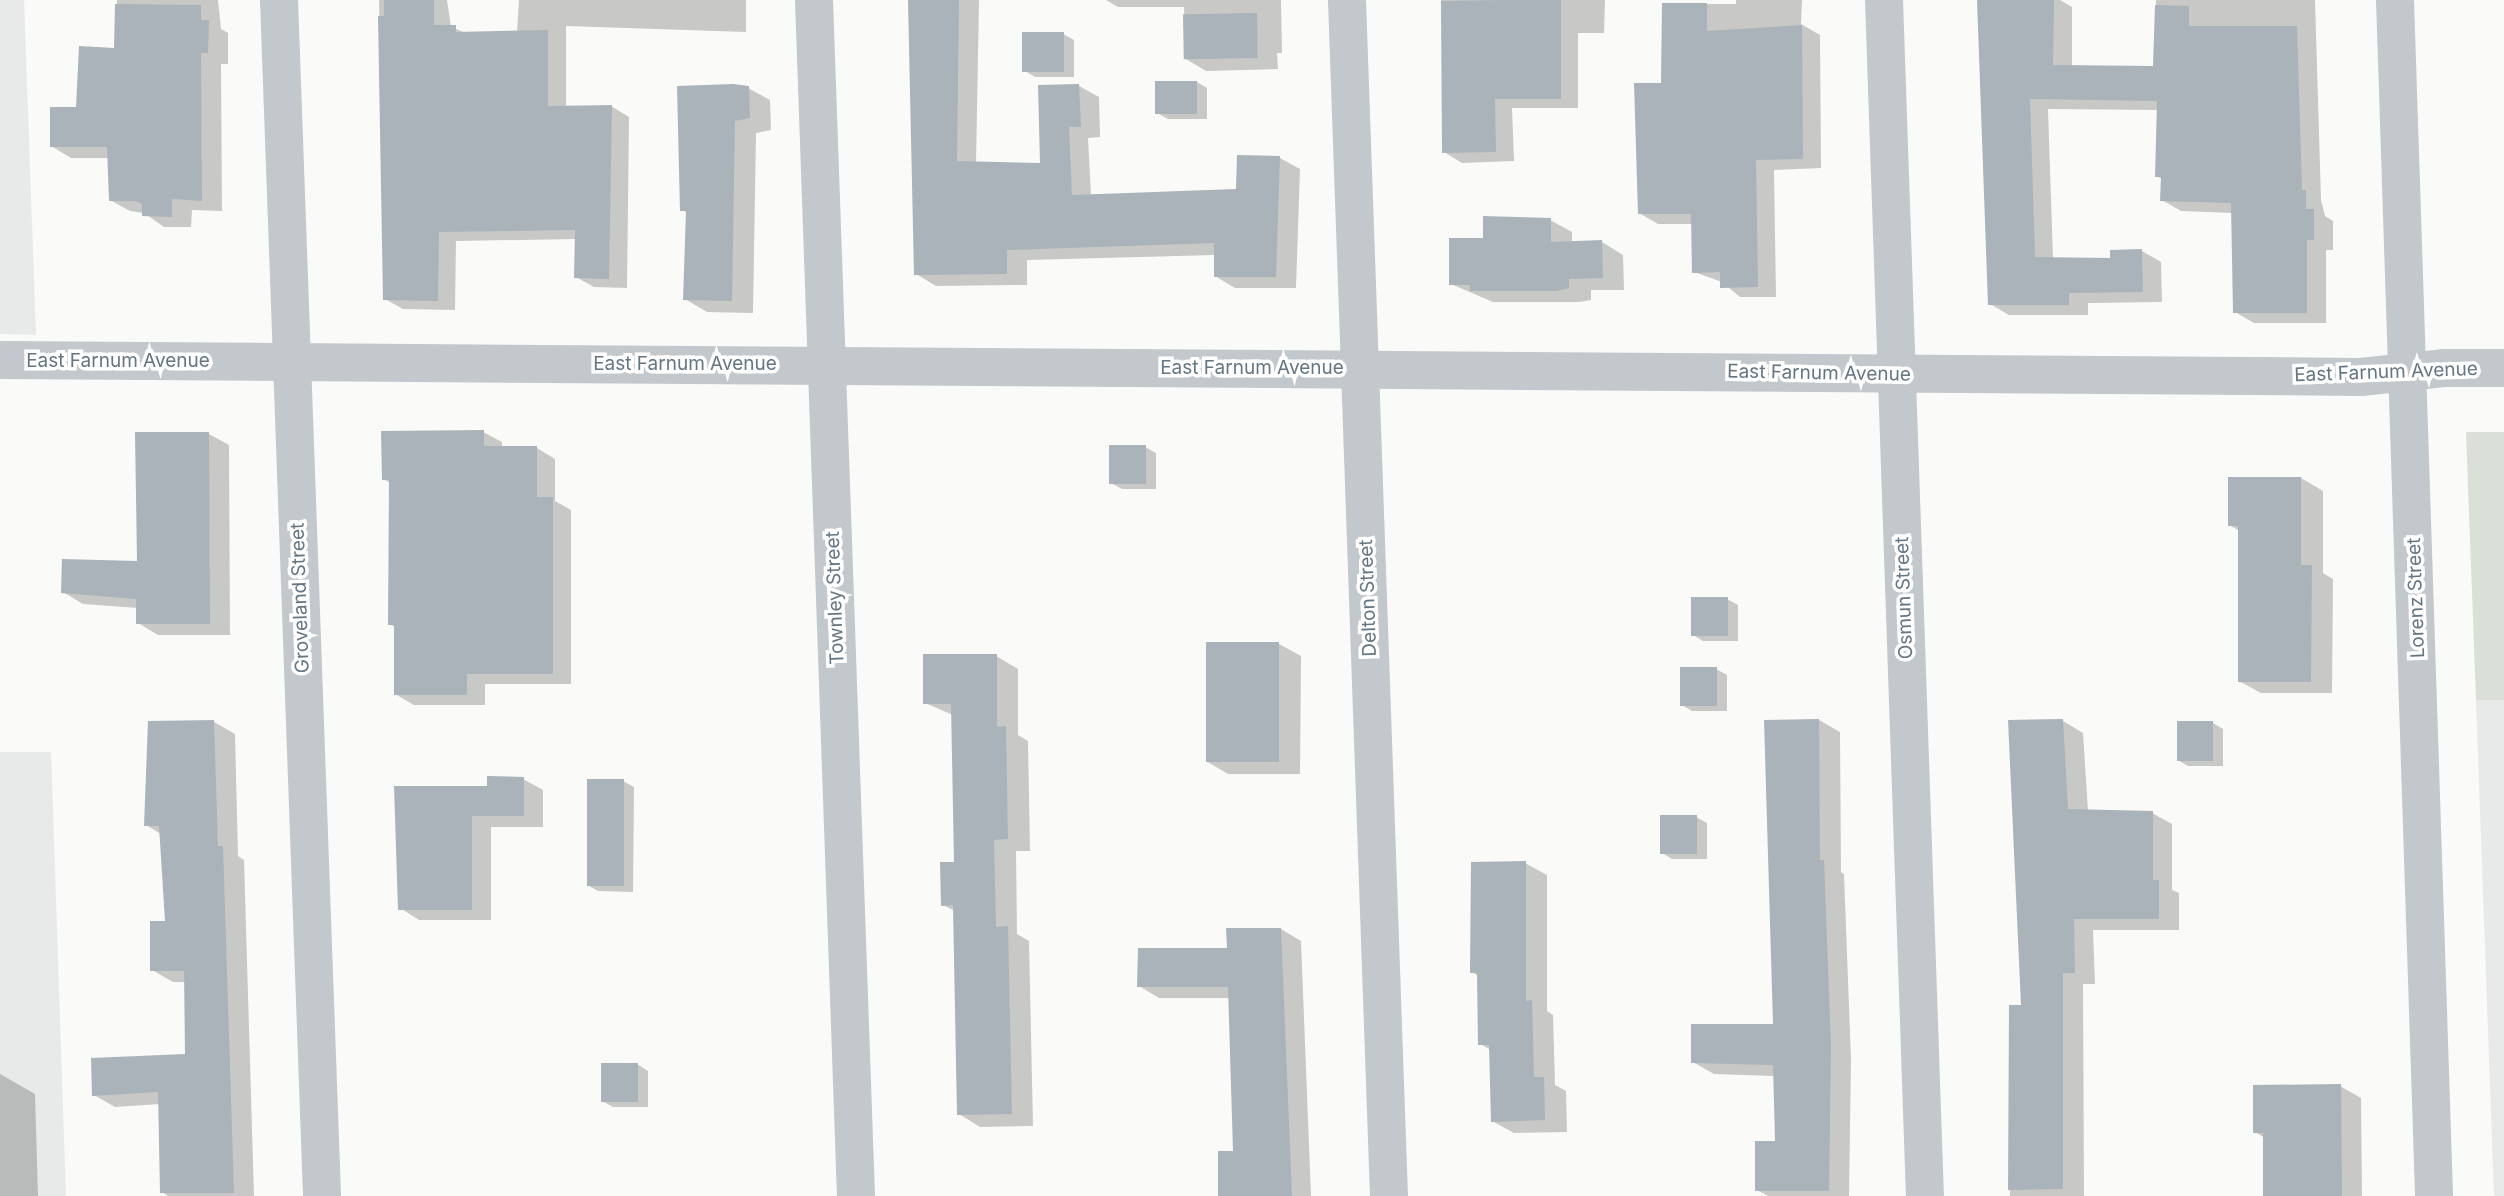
<!DOCTYPE html>
<style>
body{margin:0}
#map{position:relative;width:2504px;height:1196px;overflow:hidden;background:#fafaf8;font-family:Inter,sans-serif}
div>[style]{position:absolute}
.built>*{inset:0;background:#e8e9e9}
.green>*{inset:0;background:#dadfd7}
.shadow>*{inset:0;background:#0003}
.building>*{inset:0;background:#aab3b9;transform-origin:0 0}
.street>*{height:38px;margin:-19px;padding:0 19px;transform-origin:19px;border-radius:19px;background:#c3c8cc}
span{translate:-50% -50%;white-space:nowrap;text-align:center;line-height:1.15;-webkit-text-stroke:7px #fff;paint-order:stroke}
.street-label{font-size:19px;color:#657683}
</style>
<div id="map">
<div class="built">
<div style="clip-path:polygon(0 0,24px 0,36px 335px,0 334px)"></div>
<div style="clip-path:polygon(2476px 700px,2504px 700px,2504px 1196px,2494px 1196px)"></div>
<div style="clip-path:polygon(0 752px,51px 752px,66px 1196px,0 1196px)"></div>
</div>
<div class="green">
<div style="clip-path:polygon(2466px 432px,2504px 432px,2504px 700px,2476px 700px)"></div>
</div>
<div class="shadow">
<div style="clip-path:polygon(117px 0,218px 0,221px 29px,228px 33px,228px 64px,221px 64px,222px 211px,192px 210px,191px 227px,164px 227px,144px 213px,130px 211px,110px 200px,109px 158px,71px 158px,51px 146px,116px 50px)"></div>
<div style="clip-path:polygon(379px 0,447px 0,451px 27px,466px 33px,517px 32px,519px 0,746px 0,746px 32px,566px 26px,566px 107px,611px 106px,629px 117px,627px 288px,594px 287px,576px 277px,576px 239px,456px 241px,455px 310px,403px 309px,385px 299px)"></div>
<div style="clip-path:polygon(910px 0,979px 0,976px 164px,1042px 165px,1079px 86px,1099px 97px,1100px 137px,1088px 138px,1091px 196px,1238px 191px,1280px 158px,1300px 169px,1296px 288px,1235px 288px,1215px 276px,1215px 255px,1027px 260px,1027px 285px,936px 286px,916px 274px)"></div>
<div style="clip-path:polygon(1106px 0,1281px 0,1282px 53px,1277px 53px,1278px 69px,1206px 71px,1186px 59px,1184px 7px,1118px 7px)"></div>
<div style="clip-path:polygon(1441px 0,1605px 0,1604px 33px,1578px 33px,1578px 108px,1512px 108px,1514px 161px,1462px 163px,1444px 152px)"></div>
<div style="clip-path:polygon(1736px 0,1802px 0,1801px 24px,1820px 35px,1821px 168px,1774px 170px,1776px 297px,1740px 297px,1722px 282px,1694px 272px,1693px 224px,1658px 224px,1639px 213px,1662px 84px,1663px 4px,1736px 4px)"></div>
<div style="clip-path:polygon(1979px 0,2060px 0,2072px 7px,2072px 67px,2155px 68px,2156px 0,2315px 0,2321px 200px,2325px 216px,2333px 221px,2333px 250px,2326px 250px,2326px 323px,2254px 323px,2235px 312px,2233px 213px,2181px 211px,2162px 200px,2163px 179px,2156px 176px,2159px 110px,2048px 109px,2053px 259px,2112px 259px,2142px 251px,2161px 262px,2162px 302px,2088px 303px,2088px 315px,2009px 315px,1990px 304px)"></div>
<div style="clip-path:polygon(1063px 34px,1074px 40px,1074px 77px,1035px 77px,1025px 71px)"></div>
<div style="clip-path:polygon(1197px 82px,1207px 88px,1207px 119px,1168px 119px,1157px 113px)"></div>
<div style="clip-path:polygon(748px 88px,770px 100px,771px 130px,756px 133px,753px 313px,707px 312px,685px 299px,688px 213px,682px 210px)"></div>
<div style="clip-path:polygon(1550px 220px,1572px 232px,1572px 243px,1602px 242px,1623px 255px,1624px 290px,1591px 290px,1591px 300px,1579px 302px,1493px 302px,1451px 284px,1485px 240px)"></div>
<div style="clip-path:polygon(483px 432px,502px 442px,502px 448px,537px 448px,555px 459px,555px 501px,571px 510px,571px 684px,485px 684px,485px 705px,414px 705px,395px 694px,395px 627px,390px 624px,391px 483px,383px 479px)"></div>
<div style="clip-path:polygon(209px 434px,229px 445px,230px 635px,158px 635px,138px 623px,138px 608px,83px 604px,63px 592px,138px 563px)"></div>
<div style="clip-path:polygon(1145px 447px,1156px 453px,1156px 489px,1122px 489px,1111px 483px)"></div>
<div style="clip-path:polygon(2229px 478px,2301px 478px,2323px 491px,2323px 573px,2333px 579px,2332px 693px,2261px 693px,2239px 681px,2240px 531px,2229px 525px)"></div>
<div style="clip-path:polygon(1727px 599px,1738px 605px,1738px 641px,1703px 641px,1693px 635px)"></div>
<div style="clip-path:polygon(1279px 644px,1301px 656px,1300px 774px,1228px 774px,1206px 761px)"></div>
<div style="clip-path:polygon(996px 656px,1018px 669px,1018px 735px,1028px 741px,1030px 851px,1016px 851px,1017px 934px,1029px 941px,1033px 1126px,980px 1127px,959px 1114px,955px 911px,943px 905px,955px 864px,953px 715px,925px 703px)"></div>
<div style="clip-path:polygon(1716px 669px,1727px 675px,1727px 711px,1692px 711px,1682px 705px)"></div>
<div style="clip-path:polygon(1819px 720px,1840px 732px,1841px 872px,1844px 874px,1851px 1059px,1849px 1196px,1768px 1196px,1757px 1190px,1777px 1143px,1775px 1076px,1714px 1074px,1693px 1062px,1775px 1026px)"></div>
<div style="clip-path:polygon(2063px 721px,2083px 733px,2088px 811px,2152px 813px,2172px 824px,2172px 890px,2179px 893px,2179px 930px,2093px 930px,2095px 984px,2083px 984px,2084px 1196px,2010px 1196px,2009px 1147px,2023px 1006px)"></div>
<div style="clip-path:polygon(214px 722px,235px 734px,238px 856px,244px 860px,254px 1196px,168px 1196px,162px 1192px,160px 1104px,115px 1107px,94px 1095px,187px 1056px,186px 982px,173px 982px,152px 970px,167px 922px,161px 834px,146px 825px)"></div>
<div style="clip-path:polygon(2213px 723px,2223px 729px,2223px 766px,2188px 766px,2178px 760px)"></div>
<div style="clip-path:polygon(523px 779px,543px 790px,543px 827px,491px 827px,491px 920px,419px 920px,400px 908px,488px 788px)"></div>
<div style="clip-path:polygon(623px 781px,634px 787px,633px 892px,598px 891px,587px 885px)"></div>
<div style="clip-path:polygon(1696px 817px,1707px 823px,1707px 859px,1672px 859px,1662px 853px)"></div>
<div style="clip-path:polygon(1525px 863px,1547px 875px,1547px 1011px,1553px 1015px,1555px 1085px,1566px 1091px,1567px 1132px,1514px 1133px,1492px 1121px,1491px 1050px,1480px 1044px,1478px 976px,1472px 972px)"></div>
<div style="clip-path:polygon(1281px 929px,1301px 941px,1311px 1196px,1220px 1196px,1235px 1153px,1230px 998px,1159px 998px,1139px 986px)"></div>
<div style="clip-path:polygon(637px 1064px,648px 1071px,648px 1107px,613px 1107px,602px 1101px)"></div>
<div style="clip-path:polygon(0 1074px,35px 1094px,38px 1196px,0 1196px)"></div>
<div style="clip-path:polygon(2340px 1086px,2361px 1098px,2362px 1196px,2265px 1196px,2265px 1138px,2255px 1132px)"></div>
</div>
<div class="building">
<div style="clip-path:polygon(384px 0,434px 0,434px 25px,456px 25px,456px 32px,548px 30px,548px 106px,612px 105px,609px 279px,574px 278px,575px 230px,439px 232px,438px 301px,383px 300px,378px 16px,384px 16px)"></div>
<div style="clip-path:polygon(908px 0,959px 0,957px 161px,1040px 163px,1038px 85px,1079px 84px,1081px 127px,1069px 127px,1072px 195px,1236px 189px,1237px 155px,1280px 156px,1276px 277px,1214px 277px,1214px 243px,1007px 250px,1007px 274px,914px 275px)"></div>
<div style="clip-path:polygon(1501px 0,1561px 0,1561px 99px,1495px 99px,1496px 152px,1442px 153px,1441px 1px)"></div>
<div style="clip-path:polygon(1977px 0,2054px 0,2053px 65px,2153px 66px,2155px 5px,2189px 6px,2189px 26px,2297px 26px,2302px 190px,2306px 190px,2306px 209px,2314px 209px,2314px 240px,2307px 240px,2307px 313px,2233px 313px,2231px 203px,2160px 201px,2161px 177px,2155px 177px,2157px 101px,2030px 99px,2035px 257px,2110px 258px,2110px 250px,2142px 249px,2143px 292px,2069px 293px,2069px 305px,1988px 305px)"></div>
<div style="clip-path:polygon(1662px 3px,1707px 3px,1707px 31px,1802px 25px,1803px 159px,1756px 160px,1758px 287px,1720px 288px,1720px 272px,1692px 273px,1691px 214px,1638px 214px,1634px 83px,1661px 83px)"></div>
<div style="clip-path:polygon(115px 4px,201px 5px,201px 20px,209px 20px,208px 53px,201px 53px,202px 201px,172px 199px,172px 217px,142px 216px,142px 204px,136px 201px,109px 201px,107px 147px,50px 147px,50px 107px,76px 107px,79px 46px,114px 48px)"></div>
<div style="left:1257px;top:13px;width:45px;height:74px;rotate:89deg"></div>
<div style="left:1064px;top:32px;width:40px;height:42px;rotate:90deg"></div>
<div style="left:1155px;top:81px;width:42px;height:33px"></div>
<div style="clip-path:polygon(733px 84px,749px 86px,750px 118px,735px 121px,732px 301px,683px 300px,686px 211px,680px 211px,677px 86px)"></div>
<div style="clip-path:polygon(1483px 216px,1551px 218px,1551px 242px,1602px 240px,1603px 278px,1569px 279px,1569px 288px,1556px 291px,1470px 291px,1470px 285px,1449px 285px,1449px 238px,1483px 238px)"></div>
<div style="clip-path:polygon(484px 430px,484px 446px,537px 446px,537px 497px,553px 497px,553px 674px,467px 674px,467px 695px,394px 695px,394px 625px,388px 625px,389px 480px,382px 480px,381px 431px)"></div>
<div style="clip-path:polygon(135px 432px,209px 432px,210px 624px,136px 624px,136px 599px,61px 593px,62px 559px,137px 561px)"></div>
<div style="left:1109px;top:445px;width:37px;height:39px"></div>
<div style="clip-path:polygon(2228px 477px,2301px 477px,2301px 565px,2312px 565px,2311px 682px,2238px 682px,2238px 526px,2228px 526px)"></div>
<div style="left:1691px;top:597px;width:37px;height:39px"></div>
<div style="left:1206px;top:642px;width:73px;height:120px"></div>
<div style="clip-path:polygon(923px 654px,997px 654px,997px 727px,1006px 726px,1008px 839px,994px 840px,996px 927px,1008px 926px,1012px 1114px,957px 1115px,953px 905px,941px 906px,940px 862px,954px 862px,951px 704px,923px 704px)"></div>
<div style="left:1680px;top:667px;width:37px;height:39px"></div>
<div style="clip-path:polygon(1819px 719px,1820px 860px,1824px 860px,1831px 1046px,1829px 1191px,1755px 1191px,1755px 1141px,1775px 1141px,1773px 1065px,1691px 1063px,1691px 1024px,1773px 1024px,1764px 720px)"></div>
<div style="clip-path:polygon(2063px 719px,2068px 809px,2153px 811px,2153px 880px,2159px 880px,2159px 919px,2074px 919px,2075px 973px,2063px 973px,2063px 1189px,2008px 1190px,2009px 1005px,2021px 1005px,2008px 720px)"></div>
<div style="clip-path:polygon(214px 720px,218px 846px,223px 846px,234px 1193px,160px 1193px,158px 1092px,92px 1096px,91px 1058px,185px 1054px,184px 971px,150px 971px,150px 921px,165px 921px,159px 826px,144px 826px,148px 721px)"></div>
<div style="left:2177px;top:721px;width:36px;height:40px"></div>
<div style="clip-path:polygon(487px 776px,524px 777px,524px 816px,472px 816px,472px 910px,398px 910px,394px 786px,487px 786px)"></div>
<div style="left:587px;top:779px;width:37px;height:107px"></div>
<div style="left:1660px;top:815px;width:37px;height:39px"></div>
<div style="clip-path:polygon(1526px 861px,1526px 1001px,1532px 1000px,1534px 1077px,1544px 1077px,1545px 1120px,1491px 1122px,1489px 1045px,1478px 1045px,1477px 973px,1470px 973px,1471px 862px)"></div>
<div style="clip-path:polygon(1226px 928px,1281px 928px,1292px 1196px,1218px 1196px,1218px 1151px,1233px 1151px,1228px 987px,1137px 987px,1138px 948px,1227px 948px)"></div>
<div style="left:601px;top:1063px;width:37px;height:39px"></div>
<div style="clip-path:polygon(2341px 1084px,2342px 1196px,2263px 1196px,2263px 1133px,2253px 1133px,2253px 1085px)"></div>
</div>
<div class="street">
<div style="left:279px;top:0;width:1197px;rotate:87.94deg"></div>
<div style="left:814px;top:0;width:1197px;rotate:87.99deg"></div>
<div style="left:1347px;top:0;width:1197px;rotate:87.99deg"></div>
<div style="left:1884px;top:0;width:1197px;rotate:88.04deg"></div>
<div style="left:2395px;top:0;width:1197px;rotate:88.13deg"></div>
<div style="left:0;top:360px;width:2361px;rotate:0.41deg"></div>
<div style="left:2361px;top:377px;width:83px;rotate:-6.2deg"></div>
<div style="left:2444px;top:368px;width:60px"></div>
</div>
<div class="street-label">
<span style="left:118px;top:361px">East Farnum Avenue</span>
<span style="left:685px;top:364px">East Farnum Avenue</span>
<span style="left:1252px;top:368px">East Farnum Avenue</span>
<span style="left:2386px;top:372px;rotate:-2deg">East Farnum Avenue</span>
<span style="left:1819px;top:373px;rotate:1deg">East Farnum Avenue</span>
<span style="left:300px;top:598px;rotate:-92deg">Groveland Street</span>
<span style="left:835px;top:598px;rotate:-92deg">Townley Street</span>
<span style="left:1368px;top:598px;rotate:-92deg">Delton Street</span>
<span style="left:1904px;top:598px;rotate:-92deg">Osmun Street</span>
<span style="left:2416px;top:598px;rotate:-92deg">Lorenz Street</span>
</div>
</div>
